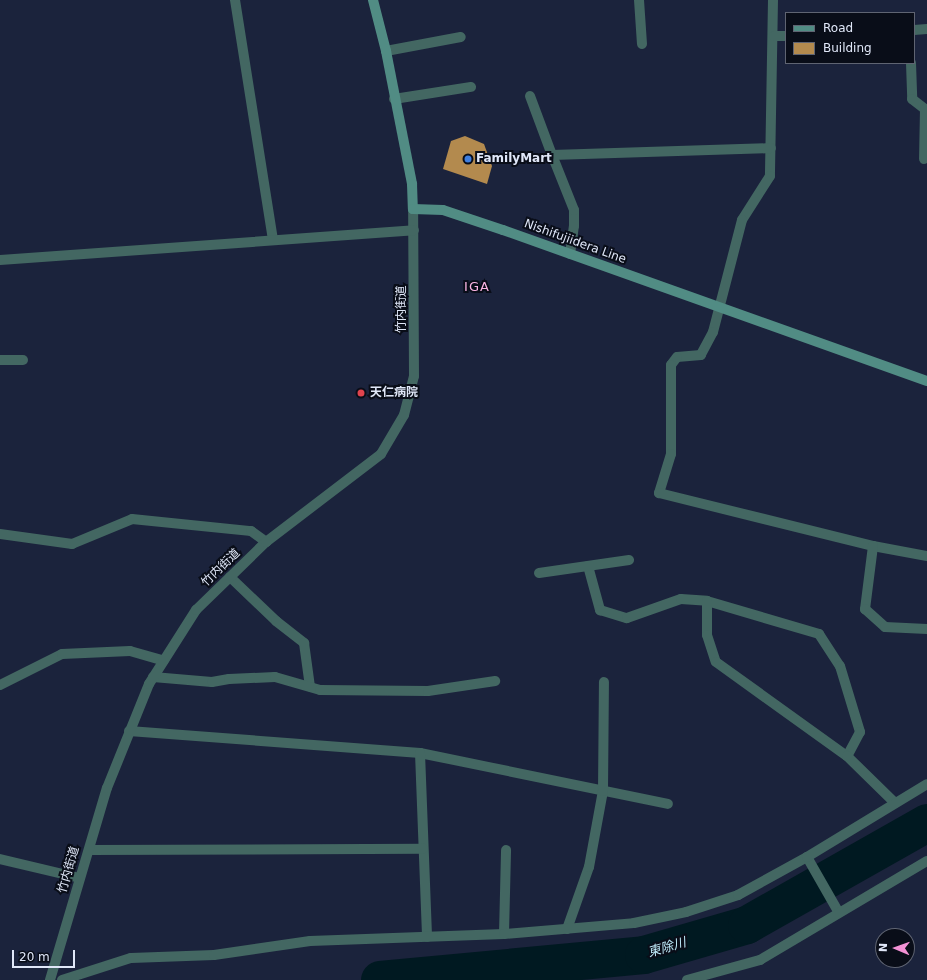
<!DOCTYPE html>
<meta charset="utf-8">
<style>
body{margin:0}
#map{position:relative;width:927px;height:980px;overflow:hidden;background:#1b233c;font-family:"DejaVu Sans","Noto Sans JP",sans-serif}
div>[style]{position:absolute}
.river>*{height:38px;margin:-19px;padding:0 19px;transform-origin:19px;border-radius:19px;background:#001921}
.building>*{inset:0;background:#b38a4e}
.service>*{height:10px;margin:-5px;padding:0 5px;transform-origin:5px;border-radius:5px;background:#436762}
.minor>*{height:10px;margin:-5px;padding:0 5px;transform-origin:5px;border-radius:5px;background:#436762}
.tertiary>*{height:10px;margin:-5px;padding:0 5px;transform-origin:5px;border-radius:5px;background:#436762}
.secondary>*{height:10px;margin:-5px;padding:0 5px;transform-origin:5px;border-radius:5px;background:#518c84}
.dots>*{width:11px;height:11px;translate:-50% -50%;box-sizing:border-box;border:2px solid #090d18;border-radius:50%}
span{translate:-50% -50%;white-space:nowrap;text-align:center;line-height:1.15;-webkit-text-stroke:4px #090d18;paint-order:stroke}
.poi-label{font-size:12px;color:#e0e7f8;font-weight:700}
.left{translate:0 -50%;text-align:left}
.street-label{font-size:12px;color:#e0e7f8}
.neighbourhood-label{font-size:13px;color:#fab4e3;letter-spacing:1px}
.water-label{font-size:13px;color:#bee9f8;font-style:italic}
.legend{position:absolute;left:785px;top:12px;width:130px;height:52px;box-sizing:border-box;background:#090d18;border:1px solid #5f6472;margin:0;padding:5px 7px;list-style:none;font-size:12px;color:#e0e7f8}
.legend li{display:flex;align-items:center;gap:8px;height:20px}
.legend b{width:20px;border:1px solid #5f6472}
.north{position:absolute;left:875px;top:928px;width:40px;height:40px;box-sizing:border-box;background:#090d18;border:1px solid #5f6472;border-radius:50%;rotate:272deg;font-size:11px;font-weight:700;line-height:16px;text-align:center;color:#e0e7f8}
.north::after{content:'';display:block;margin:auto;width:14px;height:18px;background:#f391d5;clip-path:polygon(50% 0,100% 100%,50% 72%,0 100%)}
.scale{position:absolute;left:12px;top:950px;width:63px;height:18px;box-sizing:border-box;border:2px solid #e0e7f8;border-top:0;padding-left:5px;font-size:12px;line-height:14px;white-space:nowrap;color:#e0e7f8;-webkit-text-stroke:3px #090d18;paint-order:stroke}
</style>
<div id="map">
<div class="river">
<div style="left:380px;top:980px;width:265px;rotate:-5.4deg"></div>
<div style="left:644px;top:955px;width:107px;rotate:-16.2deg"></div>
<div style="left:747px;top:925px;width:207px;rotate:-29.5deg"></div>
</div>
<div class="building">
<div style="clip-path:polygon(465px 136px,484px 144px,492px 166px,487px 184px,443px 169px,451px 141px)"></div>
</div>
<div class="service">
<div style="left:386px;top:51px;width:76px;rotate:-10.6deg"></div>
<div style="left:911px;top:63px;width:36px;rotate:88deg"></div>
<div style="left:912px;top:99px;width:16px;rotate:38deg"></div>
<div style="left:925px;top:109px;width:50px;rotate:91.1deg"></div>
<div style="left:530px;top:96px;width:63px;rotate:69.6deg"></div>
<div style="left:394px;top:99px;width:78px;rotate:-8.9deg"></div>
<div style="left:0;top:360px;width:23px"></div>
<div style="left:0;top:685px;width:69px;rotate:-26.6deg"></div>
<div style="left:62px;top:654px;width:68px;rotate:-2.5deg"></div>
<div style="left:130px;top:651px;width:35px;rotate:16deg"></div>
</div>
<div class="minor">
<div style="left:235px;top:0;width:243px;rotate:81deg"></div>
<div style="left:639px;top:0;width:44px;rotate:86.1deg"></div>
<div style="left:773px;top:0;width:176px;rotate:91deg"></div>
<div style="left:770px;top:176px;width:52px;rotate:122.5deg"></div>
<div style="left:742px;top:220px;width:116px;rotate:104.5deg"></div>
<div style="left:713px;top:332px;width:26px;rotate:118deg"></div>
<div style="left:701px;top:355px;width:24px;rotate:175deg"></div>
<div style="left:677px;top:357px;width:10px;rotate:127deg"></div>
<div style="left:671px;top:365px;width:89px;rotate:90deg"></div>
<div style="left:671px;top:454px;width:41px;rotate:107.1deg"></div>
<div style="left:659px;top:493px;width:220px;rotate:13.9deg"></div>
<div style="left:873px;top:546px;width:55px;rotate:10.5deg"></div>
<div style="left:914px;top:30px;width:13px;rotate:-4deg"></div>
<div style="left:774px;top:36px;width:12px"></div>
<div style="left:570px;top:254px;width:28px;rotate:-82deg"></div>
<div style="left:574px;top:226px;width:16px;rotate:-90deg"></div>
<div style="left:574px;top:210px;width:59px;rotate:-111.8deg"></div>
<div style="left:552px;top:155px;width:219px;rotate:-1.8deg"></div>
<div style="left:0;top:534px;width:73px;rotate:7.9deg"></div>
<div style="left:72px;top:544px;width:65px;rotate:-22.6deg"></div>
<div style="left:132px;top:519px;width:120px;rotate:5.8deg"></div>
<div style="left:251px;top:531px;width:19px;rotate:36deg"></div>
<div style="left:873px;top:546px;width:64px;rotate:97.2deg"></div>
<div style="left:865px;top:609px;width:27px;rotate:42deg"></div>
<div style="left:885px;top:627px;width:42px;rotate:2.7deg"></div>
<div style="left:588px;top:566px;width:46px;rotate:74.7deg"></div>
<div style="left:600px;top:610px;width:28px;rotate:17deg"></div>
<div style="left:627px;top:618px;width:57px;rotate:-19.4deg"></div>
<div style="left:681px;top:599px;width:26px;rotate:4deg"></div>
<div style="left:707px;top:601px;width:117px;rotate:16.4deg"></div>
<div style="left:819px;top:634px;width:38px;rotate:57deg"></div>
<div style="left:840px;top:666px;width:69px;rotate:73.1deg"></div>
<div style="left:860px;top:732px;width:27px;rotate:118deg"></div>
<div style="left:539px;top:573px;width:91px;rotate:-8.2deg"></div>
<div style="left:230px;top:577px;width:64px;rotate:43.7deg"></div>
<div style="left:276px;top:621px;width:36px;rotate:38deg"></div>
<div style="left:304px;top:643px;width:44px;rotate:82.2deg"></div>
<div style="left:707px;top:601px;width:34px;rotate:90deg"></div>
<div style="left:707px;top:635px;width:28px;rotate:72deg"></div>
<div style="left:716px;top:662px;width:161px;rotate:35.7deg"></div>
<div style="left:847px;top:756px;width:67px;rotate:44.4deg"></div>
<div style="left:153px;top:677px;width:59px;rotate:4.8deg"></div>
<div style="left:212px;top:682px;width:17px;rotate:-10deg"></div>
<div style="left:229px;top:679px;width:46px;rotate:-2.5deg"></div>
<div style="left:275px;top:677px;width:47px;rotate:16.1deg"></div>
<div style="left:320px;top:690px;width:108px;rotate:0.5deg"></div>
<div style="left:428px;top:691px;width:68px;rotate:-8.5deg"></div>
<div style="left:129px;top:731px;width:292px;rotate:4.3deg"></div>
<div style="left:420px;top:753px;width:253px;rotate:11.6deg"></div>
<div style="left:420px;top:753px;width:184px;rotate:87.8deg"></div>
<div style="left:89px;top:850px;width:334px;rotate:-0.2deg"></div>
<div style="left:807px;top:857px;width:64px;rotate:60.3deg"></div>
<div style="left:0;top:859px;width:82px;rotate:13.4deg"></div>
<div style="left:567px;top:929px;width:66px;rotate:-70.5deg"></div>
<div style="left:589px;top:867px;width:77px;rotate:-79.6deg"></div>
<div style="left:603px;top:791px;width:109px;rotate:-89.5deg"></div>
<div style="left:504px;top:934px;width:84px;rotate:-88.6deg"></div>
<div style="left:50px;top:980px;width:200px;rotate:-73.5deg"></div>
<div style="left:107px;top:788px;width:112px;rotate:-68deg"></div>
<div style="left:149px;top:684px;width:88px;rotate:-57.6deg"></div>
<div style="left:196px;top:610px;width:98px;rotate:-44.2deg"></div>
<div style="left:266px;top:542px;width:145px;rotate:-37.4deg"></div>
<div style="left:381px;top:454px;width:45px;rotate:-59.5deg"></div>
<div style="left:404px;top:415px;width:40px;rotate:-75.6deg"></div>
<div style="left:414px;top:376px;width:167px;rotate:-90.3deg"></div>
<div style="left:62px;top:980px;width:72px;rotate:-17.7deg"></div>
<div style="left:131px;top:958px;width:83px;rotate:-2.1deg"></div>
<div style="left:214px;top:955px;width:97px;rotate:-8.3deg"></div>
<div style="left:310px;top:941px;width:194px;rotate:-2.1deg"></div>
<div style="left:504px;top:934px;width:130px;rotate:-4.8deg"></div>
<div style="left:634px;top:923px;width:53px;rotate:-11.9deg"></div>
<div style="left:686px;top:912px;width:55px;rotate:-18.1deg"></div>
<div style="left:738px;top:895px;width:79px;rotate:-28.8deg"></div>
<div style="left:807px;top:857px;width:140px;rotate:-31.3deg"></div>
<div style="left:687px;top:980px;width:76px;rotate:-15.3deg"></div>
<div style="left:760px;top:960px;width:194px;rotate:-30.7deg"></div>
</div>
<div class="tertiary">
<div style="left:0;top:260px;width:415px;rotate:-4.1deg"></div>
</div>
<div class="secondary">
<div style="left:373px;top:0;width:53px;rotate:75.7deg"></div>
<div style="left:386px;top:51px;width:136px;rotate:78.9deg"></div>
<div style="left:412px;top:184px;width:25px;rotate:88deg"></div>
<div style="left:413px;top:209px;width:30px;rotate:2deg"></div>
<div style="left:443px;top:210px;width:63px;rotate:18.4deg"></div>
<div style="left:503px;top:230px;width:450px;rotate:19.6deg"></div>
</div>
<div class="dots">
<div style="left:468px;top:159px;background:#3f7fe0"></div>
<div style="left:361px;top:393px;background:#e0444e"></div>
</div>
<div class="poi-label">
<span class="left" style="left:476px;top:159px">FamilyMart</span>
<span class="left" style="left:370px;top:393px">天仁病院</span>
</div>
<div class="street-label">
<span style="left:575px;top:242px;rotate:20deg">Nishifujiidera Line</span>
<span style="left:402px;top:309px;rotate:-90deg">竹内街道</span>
<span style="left:221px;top:568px;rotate:-44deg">竹内街道</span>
<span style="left:69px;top:870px;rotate:-74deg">竹内街道</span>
</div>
<div class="neighbourhood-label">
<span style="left:477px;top:287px">IGA</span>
</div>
<div class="water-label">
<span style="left:667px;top:948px;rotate:-16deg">東除川</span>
</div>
<ul class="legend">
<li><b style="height:5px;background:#518c84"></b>Road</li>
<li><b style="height:11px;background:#b38a4e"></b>Building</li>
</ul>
<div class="north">N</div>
<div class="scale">20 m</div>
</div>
